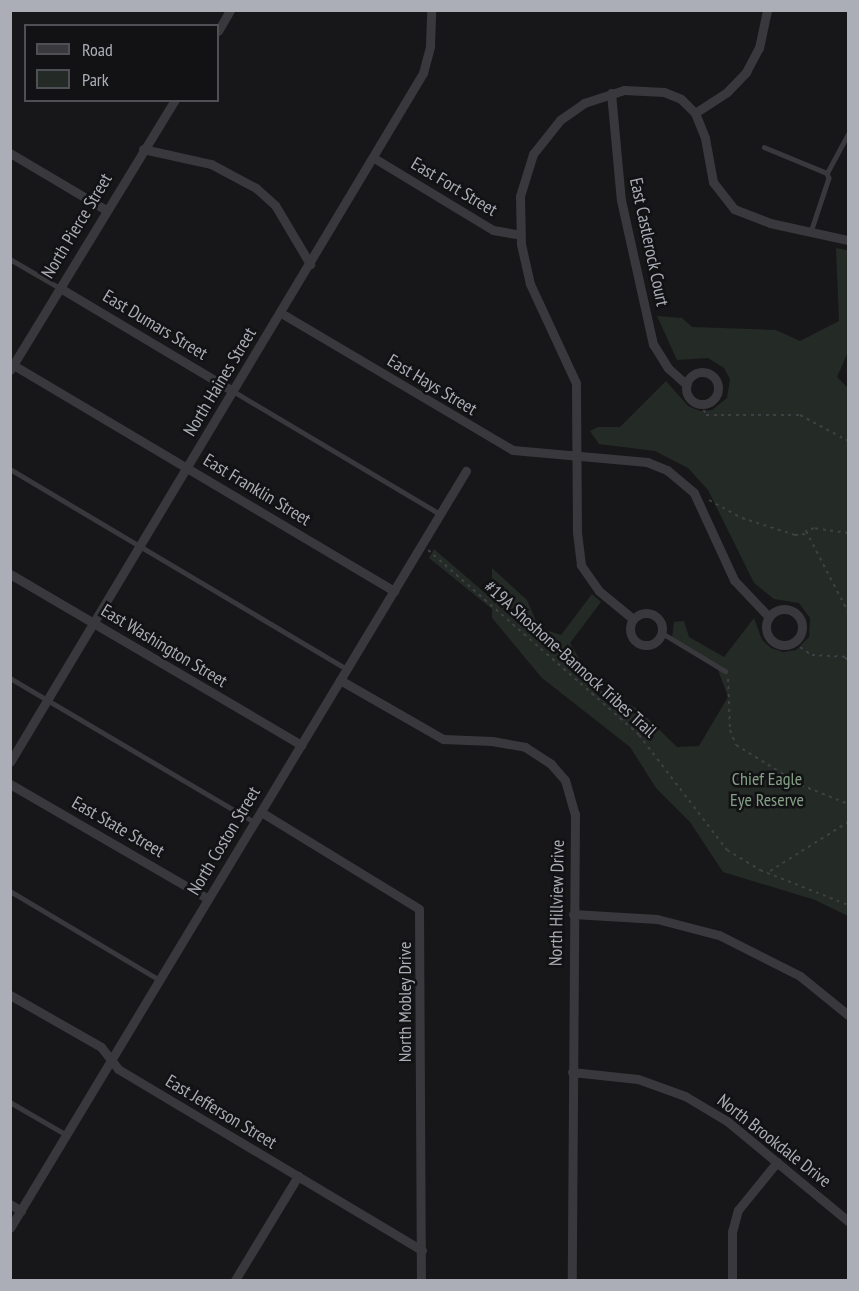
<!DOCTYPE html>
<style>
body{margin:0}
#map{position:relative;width:859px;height:1291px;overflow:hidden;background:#171719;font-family:"PT Sans Narrow",sans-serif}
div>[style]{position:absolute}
.green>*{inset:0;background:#242a25}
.path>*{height:2px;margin-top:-1px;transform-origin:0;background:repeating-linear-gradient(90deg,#3f4044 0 3px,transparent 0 7.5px)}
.lane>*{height:4.5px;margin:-2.25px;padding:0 2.25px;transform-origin:2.25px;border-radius:2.25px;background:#39393d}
.street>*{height:9px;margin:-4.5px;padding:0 4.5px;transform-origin:4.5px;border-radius:4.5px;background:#39393d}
.street>.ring{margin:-4.5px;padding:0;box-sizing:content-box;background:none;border:9px solid #39393d;border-radius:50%}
span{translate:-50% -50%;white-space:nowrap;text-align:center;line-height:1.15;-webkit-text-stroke:5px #121214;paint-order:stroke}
.street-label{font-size:18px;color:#abaeb7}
.park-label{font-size:18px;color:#84a087}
.frame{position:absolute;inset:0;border:12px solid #abaeb7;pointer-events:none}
.legend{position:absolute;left:24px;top:24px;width:195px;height:78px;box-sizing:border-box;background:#121214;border:2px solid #4f5055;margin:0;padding:8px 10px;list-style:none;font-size:18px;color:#abaeb7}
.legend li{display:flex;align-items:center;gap:12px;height:30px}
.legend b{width:30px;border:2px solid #4f5055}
</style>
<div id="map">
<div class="green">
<div style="clip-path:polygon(836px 248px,847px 250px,848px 267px,848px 352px,837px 377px,848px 388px,848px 916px,815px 900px,723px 872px,690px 822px,656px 788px,630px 747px,542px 678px,492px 618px,492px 609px,429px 558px,434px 549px,492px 599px,492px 568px,527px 600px,539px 628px,561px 635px,592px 594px,601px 602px,570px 643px,596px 688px,638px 709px,677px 747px,699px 746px,728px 697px,717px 667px,672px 638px,674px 622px,684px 621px,689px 637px,724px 657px,754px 618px,762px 640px,771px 648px,783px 652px,796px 650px,809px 637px,810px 618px,799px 603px,774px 599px,754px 583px,708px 490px,688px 468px,655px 451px,599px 444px,590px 431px,598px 427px,620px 427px,666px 381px,688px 406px,700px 411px,712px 410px,727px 398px,730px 379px,724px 368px,708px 358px,677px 360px,657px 316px,682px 318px,692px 327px,776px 330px,800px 341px,839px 321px)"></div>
</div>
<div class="path">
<div style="left:701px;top:403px;width:13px;rotate:67deg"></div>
<div style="left:706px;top:415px;width:94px"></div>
<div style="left:800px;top:415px;width:55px;rotate:28.4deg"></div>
<div style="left:709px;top:500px;width:38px;rotate:29deg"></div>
<div style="left:742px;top:518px;width:56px;rotate:17.8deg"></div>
<div style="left:795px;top:535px;width:12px;rotate:-5deg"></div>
<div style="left:848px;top:533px;width:34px;rotate:-172deg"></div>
<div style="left:814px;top:528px;width:9px;rotate:159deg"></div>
<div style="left:806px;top:531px;width:91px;rotate:62.6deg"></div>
<div style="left:428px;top:550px;width:281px;rotate:41.2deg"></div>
<div style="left:639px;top:735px;width:145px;rotate:52.6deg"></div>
<div style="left:727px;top:850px;width:39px;rotate:31deg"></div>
<div style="left:760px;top:870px;width:95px;rotate:21.7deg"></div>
<div style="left:794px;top:643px;width:22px;rotate:34deg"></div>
<div style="left:812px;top:655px;width:33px;rotate:3deg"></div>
<div style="left:845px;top:657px;width:5px;rotate:53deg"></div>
<div style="left:728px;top:679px;width:51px;rotate:87.8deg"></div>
<div style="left:730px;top:730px;width:16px;rotate:68deg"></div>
<div style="left:736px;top:745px;width:76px;rotate:31.6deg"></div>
<div style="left:801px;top:785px;width:51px;rotate:22deg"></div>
<div style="left:770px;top:871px;width:92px;rotate:-32.1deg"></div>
</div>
<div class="lane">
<div style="left:764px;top:147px;width:68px;rotate:22.4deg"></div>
<div style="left:827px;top:173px;width:5px;rotate:68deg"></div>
<div style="left:829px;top:178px;width:57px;rotate:108.4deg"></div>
<div style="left:827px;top:173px;width:44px;rotate:-61.7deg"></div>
<div style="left:10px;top:259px;width:58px;rotate:30.1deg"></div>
<div style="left:233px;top:391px;width:241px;rotate:30.7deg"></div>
<div style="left:10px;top:469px;width:392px;rotate:30.7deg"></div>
<div style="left:662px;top:633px;width:74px;rotate:31.1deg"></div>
<div style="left:10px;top:678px;width:283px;rotate:30.5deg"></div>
<div style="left:10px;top:891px;width:174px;rotate:30.7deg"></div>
<div style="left:10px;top:1102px;width:66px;rotate:30.1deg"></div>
</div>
<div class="street">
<div style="left:218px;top:31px;width:24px;rotate:-60deg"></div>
<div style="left:611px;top:93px;width:107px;rotate:84.7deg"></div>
<div style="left:621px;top:200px;width:148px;rotate:77.5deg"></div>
<div style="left:653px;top:344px;width:28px;rotate:58deg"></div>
<div style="left:668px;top:368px;width:25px;rotate:42deg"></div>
<div style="left:695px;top:113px;width:38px;rotate:-33deg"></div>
<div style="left:727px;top:92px;width:28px;rotate:-46deg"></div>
<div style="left:746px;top:72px;width:27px;rotate:-62deg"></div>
<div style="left:759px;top:48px;width:39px;rotate:-78deg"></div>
<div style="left:143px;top:149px;width:70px;rotate:12.4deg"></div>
<div style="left:211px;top:164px;width:51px;rotate:28.1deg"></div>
<div style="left:256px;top:188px;width:25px;rotate:42deg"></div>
<div style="left:275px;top:205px;width:69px;rotate:59.3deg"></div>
<div style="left:10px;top:153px;width:112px;rotate:30.7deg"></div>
<div style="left:374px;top:158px;width:139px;rotate:31.2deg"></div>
<div style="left:493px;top:230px;width:27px;rotate:10deg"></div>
<div style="left:60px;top:288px;width:201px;rotate:30.8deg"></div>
<div style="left:281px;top:313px;width:269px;rotate:30.6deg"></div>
<div style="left:513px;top:450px;width:135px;rotate:5.1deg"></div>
<div style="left:647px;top:462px;width:22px;rotate:22deg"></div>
<div style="left:667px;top:470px;width:35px;rotate:40deg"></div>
<div style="left:694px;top:493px;width:96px;rotate:65.3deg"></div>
<div style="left:734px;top:580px;width:51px;rotate:46.6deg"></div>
<div style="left:10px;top:363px;width:447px;rotate:30.7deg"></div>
<div style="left:10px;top:370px;width:316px;rotate:-58.6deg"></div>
<div class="ring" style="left:686px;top:372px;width:23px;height:23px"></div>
<div style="left:10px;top:574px;width:338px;rotate:30.4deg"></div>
<div class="ring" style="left:766px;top:609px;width:27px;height:27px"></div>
<div class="ring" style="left:630px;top:613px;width:23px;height:23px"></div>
<div style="left:633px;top:619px;width:44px;rotate:-140.5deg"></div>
<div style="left:599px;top:591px;width:32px;rotate:-125deg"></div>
<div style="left:581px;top:565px;width:33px;rotate:-97deg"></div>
<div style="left:577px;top:532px;width:149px;rotate:-90.4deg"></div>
<div style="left:576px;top:383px;width:109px;rotate:-114.9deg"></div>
<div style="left:530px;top:284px;width:41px;rotate:-102.7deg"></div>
<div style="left:521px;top:244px;width:48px;rotate:-91.2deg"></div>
<div style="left:520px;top:196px;width:44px;rotate:-72.8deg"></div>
<div style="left:533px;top:154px;width:43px;rotate:-51.5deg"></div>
<div style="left:560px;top:120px;width:29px;rotate:-35deg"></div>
<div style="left:584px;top:103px;width:42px;rotate:-18deg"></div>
<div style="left:624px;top:90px;width:40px;rotate:2.9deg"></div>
<div style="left:664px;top:92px;width:18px;rotate:22deg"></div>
<div style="left:681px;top:99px;width:20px;rotate:45deg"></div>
<div style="left:695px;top:113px;width:27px;rotate:68deg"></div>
<div style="left:705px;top:138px;width:45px;rotate:79.7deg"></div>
<div style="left:713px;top:182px;width:34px;rotate:52deg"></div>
<div style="left:734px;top:209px;width:39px;rotate:21deg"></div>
<div style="left:770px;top:223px;width:80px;rotate:12.3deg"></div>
<div style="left:340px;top:680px;width:119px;rotate:29.8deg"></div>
<div style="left:443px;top:739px;width:49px;rotate:2.3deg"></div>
<div style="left:492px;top:741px;width:34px;rotate:10deg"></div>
<div style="left:525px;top:747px;width:31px;rotate:33deg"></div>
<div style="left:551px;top:764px;width:21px;rotate:49deg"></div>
<div style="left:565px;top:780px;width:35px;rotate:74deg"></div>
<div style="left:575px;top:814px;width:466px;rotate:90.4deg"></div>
<div style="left:10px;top:762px;width:803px;rotate:-59.06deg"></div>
<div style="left:423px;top:73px;width:28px;rotate:-75deg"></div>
<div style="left:430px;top:46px;width:36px;rotate:-88deg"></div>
<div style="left:10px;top:784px;width:229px;rotate:30.1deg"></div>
<div style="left:261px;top:812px;width:185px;rotate:31.5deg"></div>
<div style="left:419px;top:909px;width:371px;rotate:89.7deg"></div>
<div style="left:573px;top:914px;width:84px;rotate:3.4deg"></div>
<div style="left:657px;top:919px;width:64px;rotate:14.5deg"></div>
<div style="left:719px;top:935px;width:91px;rotate:26.8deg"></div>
<div style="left:800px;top:976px;width:62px;rotate:39.1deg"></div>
<div style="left:10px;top:995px;width:105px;rotate:29.7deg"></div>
<div style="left:101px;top:1047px;width:28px;rotate:52deg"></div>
<div style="left:118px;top:1069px;width:354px;rotate:30.8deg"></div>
<div style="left:572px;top:1072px;width:66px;rotate:6.1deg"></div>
<div style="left:638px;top:1079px;width:50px;rotate:19.9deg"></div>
<div style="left:685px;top:1096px;width:49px;rotate:30.8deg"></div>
<div style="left:727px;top:1121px;width:157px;rotate:39.6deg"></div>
<div style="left:10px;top:1204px;width:13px;rotate:32deg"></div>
<div style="left:10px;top:1228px;width:884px;rotate:-58.94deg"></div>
<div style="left:235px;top:1280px;width:122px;rotate:-58.8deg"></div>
<div style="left:732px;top:1280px;width:48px;rotate:-90deg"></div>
<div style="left:732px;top:1232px;width:23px;rotate:-75deg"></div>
<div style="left:738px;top:1210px;width:62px;rotate:-50.9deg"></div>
</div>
<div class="street-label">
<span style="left:454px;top:187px;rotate:31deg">East Fort Street</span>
<span style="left:77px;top:226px;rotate:-59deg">North Pierce Street</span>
<span style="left:649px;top:242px;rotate:78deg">East Castlerock Court</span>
<span style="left:155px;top:325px;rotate:31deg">East Dumars Street</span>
<span style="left:220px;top:382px;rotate:-59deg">North Haines Street</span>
<span style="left:432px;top:385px;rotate:31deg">East Hays Street</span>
<span style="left:257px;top:490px;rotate:31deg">East Franklin Street</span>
<span style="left:164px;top:646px;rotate:31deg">East Washington Street</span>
<span style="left:570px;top:659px;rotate:42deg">#19A Shoshone-Bannock Tribes Trail</span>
<span style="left:118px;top:827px;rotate:30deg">East State Street</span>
<span style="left:224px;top:841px;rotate:-59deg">North Coston Street</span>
<span style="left:557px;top:903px;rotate:-89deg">North Hillview Drive</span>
<span style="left:405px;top:1002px;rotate:-90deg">North Mobley Drive</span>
<span style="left:221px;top:1112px;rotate:31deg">East Jefferson Street</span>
<span style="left:774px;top:1141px;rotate:38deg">North Brookdale Drive</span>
</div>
<div class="park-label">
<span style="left:767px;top:790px">Chief Eagle<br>Eye Reserve</span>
</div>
<div class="frame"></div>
<ul class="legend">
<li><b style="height:8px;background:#39393d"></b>Road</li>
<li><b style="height:16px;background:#242a25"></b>Park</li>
</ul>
</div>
